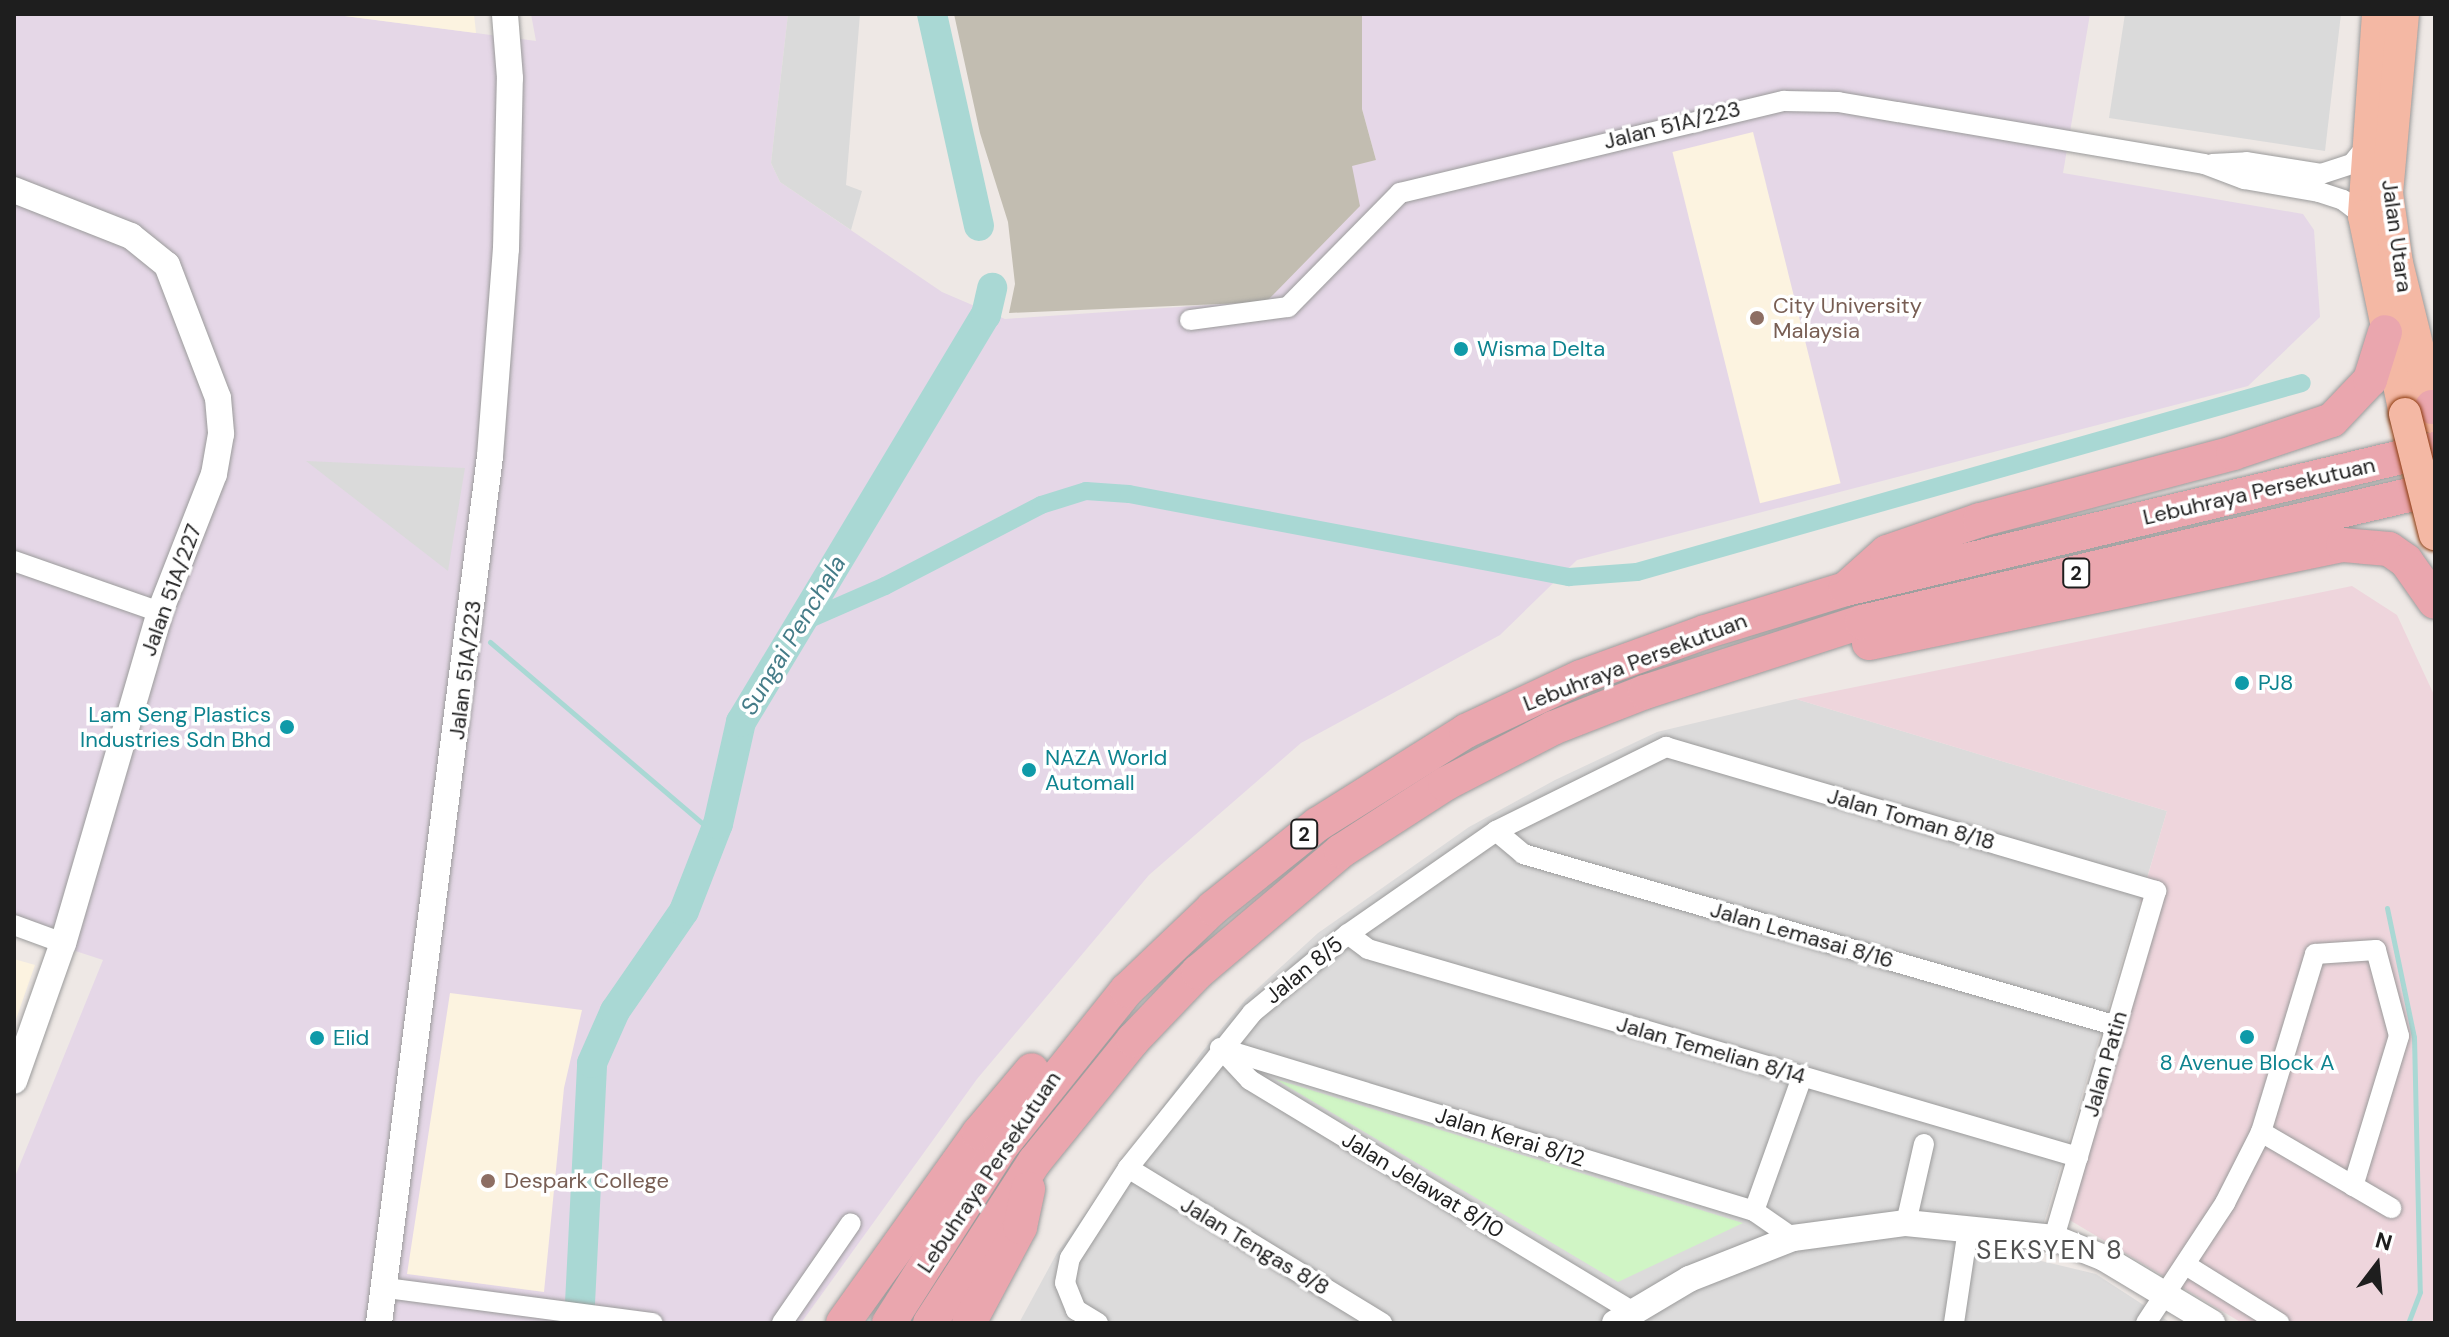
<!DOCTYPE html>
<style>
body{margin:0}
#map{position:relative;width:2449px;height:1337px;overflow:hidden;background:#eee8e5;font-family:"DM Sans",sans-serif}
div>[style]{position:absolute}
.residential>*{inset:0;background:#dcdbdb}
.commercial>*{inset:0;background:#eed5dc}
.industrial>*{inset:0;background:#e5d7e7}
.education>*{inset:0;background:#fcf3e0;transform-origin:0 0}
.construction>*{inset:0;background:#c2bdb1}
.park>*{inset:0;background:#d0f5c5}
.parking>*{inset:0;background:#dadada}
.stream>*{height:5px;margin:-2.5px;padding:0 2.5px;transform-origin:2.5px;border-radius:2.5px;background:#a9d8d4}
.canal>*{height:18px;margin:-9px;padding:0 9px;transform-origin:9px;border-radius:9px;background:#a9d8d4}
.river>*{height:30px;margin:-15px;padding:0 15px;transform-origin:15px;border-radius:15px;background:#a9d8d4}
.roads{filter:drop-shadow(0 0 2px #9b9b9b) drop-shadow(0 0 2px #9b9b9b)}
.minor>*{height:20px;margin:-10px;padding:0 10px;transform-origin:10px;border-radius:10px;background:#fff}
.tertiary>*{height:26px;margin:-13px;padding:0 13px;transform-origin:13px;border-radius:13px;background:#fff}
.primary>*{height:32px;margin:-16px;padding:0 16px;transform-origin:16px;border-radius:16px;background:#f4b8a4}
.trunk>*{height:34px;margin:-17px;padding:0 17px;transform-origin:17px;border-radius:17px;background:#eaa6ae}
.bridges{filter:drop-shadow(0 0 2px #8c390c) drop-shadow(0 0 2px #8c390c)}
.primary-bridge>*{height:32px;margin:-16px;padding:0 16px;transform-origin:16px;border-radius:16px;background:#f4b8a4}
.dots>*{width:22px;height:22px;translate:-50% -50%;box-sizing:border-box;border:4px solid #fff;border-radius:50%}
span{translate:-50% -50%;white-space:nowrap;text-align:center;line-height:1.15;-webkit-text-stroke:7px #fff;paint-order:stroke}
.shield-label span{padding:2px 6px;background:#fff;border:2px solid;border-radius:6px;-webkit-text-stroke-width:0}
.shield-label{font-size:20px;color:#1e1e1e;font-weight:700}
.street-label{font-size:22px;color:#1e1e1e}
.education-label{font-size:22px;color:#785e54}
.left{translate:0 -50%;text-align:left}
.culture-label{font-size:22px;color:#0d838f}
.right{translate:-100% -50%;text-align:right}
.water-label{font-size:24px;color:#457c88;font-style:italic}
.quarter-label{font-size:26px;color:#515151;letter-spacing:2px}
.frame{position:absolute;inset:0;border:16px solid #1e1e1e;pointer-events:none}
.north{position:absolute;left:2337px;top:1225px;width:80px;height:80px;-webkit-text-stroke:6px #fff;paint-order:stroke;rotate:16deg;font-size:22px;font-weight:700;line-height:32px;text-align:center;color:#1e1e1e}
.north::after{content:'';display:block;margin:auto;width:28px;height:36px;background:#1e1e1e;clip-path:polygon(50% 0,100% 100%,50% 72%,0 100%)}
</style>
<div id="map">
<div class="residential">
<div style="clip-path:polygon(1796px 699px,2167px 811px,2033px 1259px,2096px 1274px,2171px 1323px,1019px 1323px,1057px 1253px,1202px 1052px,1246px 999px,1318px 933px,1469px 827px,1555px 780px,1657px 732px)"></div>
</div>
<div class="commercial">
<div style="clip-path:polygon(2352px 586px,2397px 615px,2435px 697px,2435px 1323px,2242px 1323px,2068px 1219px,2161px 908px,2140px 902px,2167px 811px,1796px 699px)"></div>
</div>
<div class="industrial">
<div style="clip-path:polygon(14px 14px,330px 14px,536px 41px,531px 14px,788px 14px,771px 163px,780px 182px,942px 292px,1005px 319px,1266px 301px,1352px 165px,1376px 160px,1362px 109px,1362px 14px,2090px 14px,2063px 173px,2303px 214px,2314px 230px,2320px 317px,2248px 386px,1577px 560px,1500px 635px,1301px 743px,1149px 875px,977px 1079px,801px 1323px,14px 1323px,14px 1179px,103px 960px,14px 931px)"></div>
</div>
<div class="education">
<div style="clip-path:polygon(329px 14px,474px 14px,476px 33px)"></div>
<div style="left:1753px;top:132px;width:362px;height:83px;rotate:76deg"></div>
<div style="clip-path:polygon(14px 959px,35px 965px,14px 1025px)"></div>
<div style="clip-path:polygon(450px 993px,582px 1010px,564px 1088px,544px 1292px,407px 1274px)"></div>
</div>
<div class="construction">
<div style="clip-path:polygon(954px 14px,1362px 14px,1362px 109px,1376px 160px,1352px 166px,1360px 206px,1266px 302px,1009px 313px,1015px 284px,1008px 222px,980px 133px)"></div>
</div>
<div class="park">
<div style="clip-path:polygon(1275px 1079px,1743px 1223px,1618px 1282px)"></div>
</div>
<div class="parking">
<div style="clip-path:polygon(788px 14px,860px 14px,846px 185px,862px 191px,851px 230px,780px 182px,771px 163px)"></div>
<div style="clip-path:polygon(2125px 14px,2341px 14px,2325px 151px,2109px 118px)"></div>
<div style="clip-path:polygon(306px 461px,465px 468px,448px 571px)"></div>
</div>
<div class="stream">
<div style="left:490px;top:642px;width:294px;rotate:40.5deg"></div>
<div style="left:2387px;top:908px;width:132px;rotate:78.2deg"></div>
<div style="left:2414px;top:1037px;width:255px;rotate:88.7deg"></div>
<div style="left:2420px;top:1292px;width:33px;rotate:111deg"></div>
</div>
<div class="canal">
<div style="left:798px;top:624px;width:95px;rotate:-23.6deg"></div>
<div style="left:885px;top:586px;width:176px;rotate:-27.4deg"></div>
<div style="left:1041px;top:505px;width:47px;rotate:-17.3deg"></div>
<div style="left:1086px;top:491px;width:43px;rotate:4deg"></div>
<div style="left:1129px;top:494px;width:448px;rotate:10.7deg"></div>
<div style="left:1569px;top:577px;width:68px;rotate:-4.2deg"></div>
<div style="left:1637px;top:572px;width:691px;rotate:-15.87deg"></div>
</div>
<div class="river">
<div style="left:932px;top:14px;width:217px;rotate:77.5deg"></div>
<div style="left:579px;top:1323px;width:260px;rotate:-87.1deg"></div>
<div style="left:592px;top:1063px;width:57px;rotate:-66.1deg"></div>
<div style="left:615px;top:1011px;width:121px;rotate:-55.4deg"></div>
<div style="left:684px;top:911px;width:93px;rotate:-68.7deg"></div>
<div style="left:718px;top:824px;width:105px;rotate:-77.3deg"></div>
<div style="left:741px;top:722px;width:475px;rotate:-59deg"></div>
<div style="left:986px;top:315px;width:28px;rotate:-77deg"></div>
</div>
<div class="roads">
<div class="minor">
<div style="left:2212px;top:164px;width:35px;rotate:-3deg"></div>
<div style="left:2247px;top:162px;width:75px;rotate:9.2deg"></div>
<div style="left:2321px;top:174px;width:33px;rotate:-18deg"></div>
<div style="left:2352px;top:164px;width:21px;rotate:-51deg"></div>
<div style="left:1190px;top:320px;width:99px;rotate:-7.6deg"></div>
<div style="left:1288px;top:307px;width:160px;rotate:-45.5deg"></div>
<div style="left:1400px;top:193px;width:395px;rotate:-13.5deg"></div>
<div style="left:1784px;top:101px;width:54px;rotate:1.1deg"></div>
<div style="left:1838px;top:102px;width:371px;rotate:9.6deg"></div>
<div style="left:2204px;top:164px;width:43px;rotate:20.6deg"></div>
<div style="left:2244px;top:179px;width:76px;rotate:9.8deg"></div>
<div style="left:2319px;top:192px;width:25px;rotate:18deg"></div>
<div style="left:2343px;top:200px;width:26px;rotate:37deg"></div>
<div style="left:14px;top:561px;width:155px;rotate:19.3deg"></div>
<div style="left:1496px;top:831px;width:35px;rotate:40deg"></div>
<div style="left:1523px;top:854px;width:618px;rotate:16.15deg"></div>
<div style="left:14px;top:925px;width:52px;rotate:20.2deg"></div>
<div style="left:1348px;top:934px;width:25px;rotate:37deg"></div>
<div style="left:1368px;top:949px;width:740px;rotate:16.33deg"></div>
<div style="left:1220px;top:1048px;width:558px;rotate:16.97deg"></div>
<div style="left:1754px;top:1211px;width:47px;rotate:34.7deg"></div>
<div style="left:1222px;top:1050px;width:41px;rotate:47deg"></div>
<div style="left:1250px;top:1080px;width:448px;rotate:31.2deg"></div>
<div style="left:2261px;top:1132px;width:151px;rotate:30.3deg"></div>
<div style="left:1128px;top:1168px;width:298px;rotate:31.4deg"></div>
<div style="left:1754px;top:1211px;width:142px;rotate:-70.3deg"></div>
<div style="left:1906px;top:1223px;width:81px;rotate:-77.2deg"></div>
<div style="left:2186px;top:1265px;width:110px;rotate:31.9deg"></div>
<div style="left:386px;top:1288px;width:269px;rotate:7.5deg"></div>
<div style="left:782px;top:1323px;width:121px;rotate:-55.4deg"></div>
<div style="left:1098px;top:1323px;width:26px;rotate:-149deg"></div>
<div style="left:1076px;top:1310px;width:29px;rotate:-112deg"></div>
<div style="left:1065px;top:1283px;width:25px;rotate:-79deg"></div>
<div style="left:1070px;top:1258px;width:107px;rotate:-57.2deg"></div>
<div style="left:1128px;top:1168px;width:198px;rotate:-51.3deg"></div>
<div style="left:1252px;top:1013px;width:124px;rotate:-39.5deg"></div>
<div style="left:1348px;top:934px;width:180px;rotate:-34.8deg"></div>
<div style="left:1496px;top:831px;width:190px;rotate:-26.3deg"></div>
<div style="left:1666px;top:747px;width:511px;rotate:16.38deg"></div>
<div style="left:2156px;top:891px;width:362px;rotate:106.4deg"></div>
<div style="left:1954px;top:1323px;width:95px;rotate:-81.5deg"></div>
<div style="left:2146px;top:1323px;width:144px;rotate:-56.6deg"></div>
<div style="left:2225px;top:1203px;width:80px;rotate:-63.1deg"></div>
<div style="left:2261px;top:1132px;width:186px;rotate:-73.1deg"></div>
<div style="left:2315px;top:954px;width:61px;rotate:-3.8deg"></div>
<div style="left:2376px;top:950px;width:89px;rotate:75deg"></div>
<div style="left:2399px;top:1036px;width:157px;rotate:107deg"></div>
</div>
<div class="tertiary">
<div style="left:14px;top:190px;width:126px;rotate:21.5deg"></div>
<div style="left:131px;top:236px;width:46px;rotate:38.9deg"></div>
<div style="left:167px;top:265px;width:142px;rotate:69deg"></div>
<div style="left:218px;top:398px;width:36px;rotate:85deg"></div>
<div style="left:221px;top:434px;width:41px;rotate:99.9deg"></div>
<div style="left:214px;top:474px;width:148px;rotate:111.4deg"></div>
<div style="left:160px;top:612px;width:345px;rotate:106.3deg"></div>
<div style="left:63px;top:943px;width:146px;rotate:109.5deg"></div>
<div style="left:379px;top:1323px;width:874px;rotate:-82.7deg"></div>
<div style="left:490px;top:456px;width:208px;rotate:-85.6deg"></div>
<div style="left:506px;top:249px;width:171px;rotate:-88.7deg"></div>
<div style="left:510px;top:78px;width:64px;rotate:-94.5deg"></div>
<div style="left:1615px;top:1323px;width:86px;rotate:-30.7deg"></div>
<div style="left:1689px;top:1279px;width:112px;rotate:-21.5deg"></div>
<div style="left:1793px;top:1238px;width:114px;rotate:-7.6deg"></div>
<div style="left:1906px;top:1223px;width:149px;rotate:5.8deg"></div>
<div style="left:2054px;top:1238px;width:54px;rotate:21.8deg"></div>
<div style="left:2104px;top:1258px;width:126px;rotate:31deg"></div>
</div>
<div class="primary">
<div style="left:2378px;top:14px;width:202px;rotate:94deg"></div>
<div style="left:2364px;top:216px;width:202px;rotate:78.3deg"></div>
<div style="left:2403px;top:14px;width:180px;rotate:95.1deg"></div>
<div style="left:2387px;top:193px;width:71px;rotate:81.9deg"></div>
<div style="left:2397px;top:263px;width:160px;rotate:76.2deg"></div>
</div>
<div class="trunk">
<div style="left:2432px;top:407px;width:3px"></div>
<div style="left:1849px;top:586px;width:51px;rotate:-41.8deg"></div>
<div style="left:1887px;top:552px;width:98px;rotate:-19deg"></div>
<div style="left:1980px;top:520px;width:262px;rotate:-14.8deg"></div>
<div style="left:2233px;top:453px;width:104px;rotate:-18.4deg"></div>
<div style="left:2332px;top:420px;width:55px;rotate:-46.5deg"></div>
<div style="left:2370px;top:380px;width:50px;rotate:-72.6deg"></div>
<div style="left:1869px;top:643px;width:484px;rotate:-11.7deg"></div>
<div style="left:2343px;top:545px;width:46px;rotate:5deg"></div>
<div style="left:2389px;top:549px;width:21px;rotate:35deg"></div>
<div style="left:2406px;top:561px;width:50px;rotate:54.7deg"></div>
<div style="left:843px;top:1323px;width:234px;rotate:-54.4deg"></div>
<div style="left:979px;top:1133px;width:82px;rotate:-49.9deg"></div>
<div style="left:889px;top:1323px;width:209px;rotate:-57.5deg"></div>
<div style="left:1001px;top:1147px;width:201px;rotate:-51.3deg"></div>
<div style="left:1127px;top:990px;width:119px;rotate:-43.6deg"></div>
<div style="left:1213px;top:908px;width:134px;rotate:-38.7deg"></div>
<div style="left:1318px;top:824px;width:175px;rotate:-32.1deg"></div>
<div style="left:1466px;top:731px;width:127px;rotate:-25.2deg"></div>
<div style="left:1581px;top:677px;width:132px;rotate:-19.9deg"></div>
<div style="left:1705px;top:632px;width:147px;rotate:-17deg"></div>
<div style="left:1846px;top:589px;width:605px;rotate:-13.37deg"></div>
<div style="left:930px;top:1323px;width:193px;rotate:-57.1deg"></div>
<div style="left:1035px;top:1161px;width:156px;rotate:-51deg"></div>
<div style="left:1133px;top:1040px;width:94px;rotate:-46.3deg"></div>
<div style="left:1198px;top:972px;width:187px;rotate:-40.2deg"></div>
<div style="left:1341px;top:851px;width:124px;rotate:-32.8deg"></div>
<div style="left:1445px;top:784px;width:122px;rotate:-27.4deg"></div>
<div style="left:1553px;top:728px;width:99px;rotate:-21.4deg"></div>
<div style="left:1645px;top:692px;width:228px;rotate:-17.9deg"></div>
<div style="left:1862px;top:622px;width:588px;rotate:-13.07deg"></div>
<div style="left:969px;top:1323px;width:109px;rotate:-62deg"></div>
<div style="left:1020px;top:1227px;width:39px;rotate:-78deg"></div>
</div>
</div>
<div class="bridges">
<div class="primary-bridge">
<div style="left:2405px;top:414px;width:124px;rotate:76deg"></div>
</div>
</div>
<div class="dots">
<div style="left:1757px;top:318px;background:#8d6e63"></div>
<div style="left:1461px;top:349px;background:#0f9aa8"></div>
<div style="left:2242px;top:683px;background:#0f9aa8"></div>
<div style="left:287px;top:727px;background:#0f9aa8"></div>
<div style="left:1029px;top:770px;background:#0f9aa8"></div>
<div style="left:2247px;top:1037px;background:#0f9aa8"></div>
<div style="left:317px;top:1038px;background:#0f9aa8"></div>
<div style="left:488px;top:1181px;background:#8d6e63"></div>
</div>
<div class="shield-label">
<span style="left:2076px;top:573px">2</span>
<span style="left:1304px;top:834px">2</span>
</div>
<div class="street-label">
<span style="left:1672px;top:125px;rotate:-14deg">Jalan 51A/223</span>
<span style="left:2397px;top:236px;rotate:82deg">Jalan Utara</span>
<span style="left:2259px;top:491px;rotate:-13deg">Lebuhraya Persekutuan</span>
<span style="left:171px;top:590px;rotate:-70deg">Jalan 51A/227</span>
<span style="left:1635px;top:662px;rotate:-21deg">Lebuhraya Persekutuan</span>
<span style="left:465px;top:670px;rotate:-83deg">Jalan 51A/223</span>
<span style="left:1911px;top:819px;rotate:16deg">Jalan Toman 8/18</span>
<span style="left:1802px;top:935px;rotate:16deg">Jalan Lemasai 8/16</span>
<span style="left:1304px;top:970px;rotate:-39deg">Jalan 8/5</span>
<span style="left:1711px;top:1050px;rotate:16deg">Jalan Temelian 8/14</span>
<span style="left:2105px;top:1064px;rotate:-74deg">Jalan Patin</span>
<span style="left:1510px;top:1137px;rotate:17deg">Jalan Kerai 8/12</span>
<span style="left:989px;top:1172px;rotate:-56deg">Lebuhraya Persekutuan</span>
<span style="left:1423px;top:1185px;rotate:31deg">Jalan Jelawat 8/10</span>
<span style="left:1255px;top:1246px;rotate:31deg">Jalan Tengas 8/8</span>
</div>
<div class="education-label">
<span class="left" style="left:1773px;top:318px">City University<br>Malaysia</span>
<span class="left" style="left:504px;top:1181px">Despark College</span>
</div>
<div class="culture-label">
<span class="left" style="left:1477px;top:349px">Wisma Delta</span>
<span class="left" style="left:2258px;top:683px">PJ8</span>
<span class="right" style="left:271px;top:727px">Lam Seng Plastics<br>Industries Sdn Bhd</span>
<span class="left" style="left:1045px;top:770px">NAZA World<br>Automall</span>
<span class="left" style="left:333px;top:1038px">Elid</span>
<span style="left:2247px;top:1063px">8 Avenue Block A</span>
</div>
<div class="water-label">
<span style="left:793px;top:635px;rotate:-59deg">Sungai Penchala</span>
</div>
<div class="quarter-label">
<span style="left:2050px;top:1251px">SEKSYEN 8</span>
</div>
<div class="frame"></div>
<div class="north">N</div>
</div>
